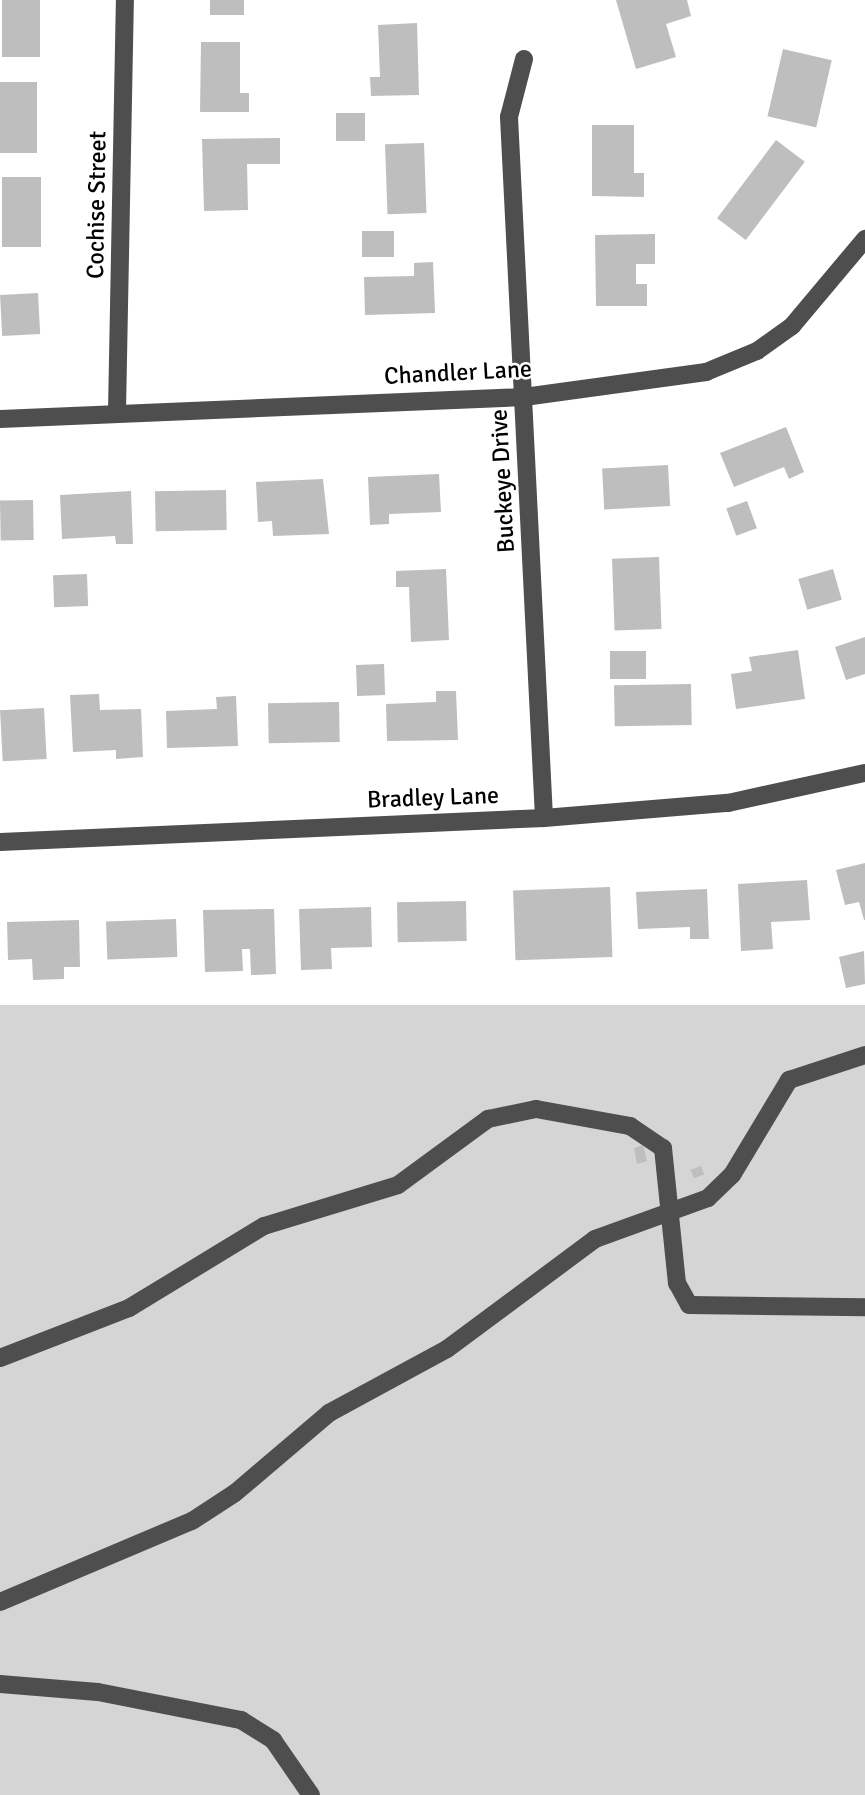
<!DOCTYPE html>
<style>
body{margin:0}
#map{position:relative;width:865px;height:1795px;overflow:hidden;background:#fff;font-family:Signika,sans-serif}
div>[style]{position:absolute}
.green>*{inset:0;background:#d5d5d5;transform-origin:0 0}
.building>*{inset:0;background:#bebebe;transform-origin:0 0}
.minor>*{height:18px;margin:-9px;padding:0 9px;transform-origin:9px;border-radius:9px;background:#4e4e4e}
span{translate:-50% -50%;white-space:nowrap;text-align:center;line-height:1.15;-webkit-text-stroke:5px #fff;paint-order:stroke}
.street-label{font-size:24px;color:#000}
</style>
<div id="map">
<div class="green">
<div style="left:865px;top:1005px;width:790px;height:866px;rotate:90deg"></div>
</div>
<div class="building">
<div style="left:2px;top:0;width:38px;height:57px"></div>
<div style="left:210px;top:0;width:34px;height:15px"></div>
<div style="clip-path:polygon(616px 0,687px 0,691px 16px,666px 24px,676px 57px,636px 69px)"></div>
<div style="clip-path:polygon(417px 23px,419px 95px,371px 96px,370px 77px,380px 77px,378px 25px)"></div>
<div style="clip-path:polygon(201px 42px,240px 42px,240px 93px,249px 93px,249px 112px,200px 112px)"></div>
<div style="left:783px;top:49px;width:50px;height:69px;rotate:13deg"></div>
<div style="left:0;top:82px;width:37px;height:71px"></div>
<div style="left:336px;top:113px;width:29px;height:28px"></div>
<div style="clip-path:polygon(592px 125px,634px 125px,634px 173px,644px 173px,644px 197px,592px 196px)"></div>
<div style="clip-path:polygon(280px 138px,280px 164px,247px 164px,248px 210px,204px 211px,202px 139px)"></div>
<div style="left:776px;top:140px;width:36px;height:98px;rotate:37deg"></div>
<div style="left:424px;top:143px;width:70px;height:39px;rotate:88deg"></div>
<div style="left:2px;top:177px;width:39px;height:70px"></div>
<div style="left:394px;top:231px;width:26px;height:32px;rotate:90deg"></div>
<div style="clip-path:polygon(655px 234px,655px 264px,636px 264px,636px 284px,647px 284px,647px 306px,596px 306px,595px 235px)"></div>
<div style="clip-path:polygon(433px 262px,435px 313px,365px 315px,364px 277px,414px 276px,414px 263px)"></div>
<div style="left:38px;top:293px;width:41px;height:38px;rotate:87deg"></div>
<div style="clip-path:polygon(786px 427px,804px 472px,789px 479px,784px 467px,734px 487px,720px 453px)"></div>
<div style="left:668px;top:465px;width:41px;height:66px;rotate:87deg"></div>
<div style="clip-path:polygon(439px 474px,441px 512px,389px 514px,389px 524px,370px 525px,368px 477px)"></div>
<div style="clip-path:polygon(323px 479px,329px 534px,273px 536px,272px 521px,258px 522px,256px 482px)"></div>
<div style="left:226px;top:490px;width:40px;height:71px;rotate:89deg"></div>
<div style="clip-path:polygon(131px 491px,133px 544px,116px 544px,115px 536px,62px 539px,60px 495px)"></div>
<div style="left:33px;top:500px;width:40px;height:33px;rotate:89deg"></div>
<div style="left:747px;top:501px;width:29px;height:22px;rotate:70deg"></div>
<div style="left:659px;top:557px;width:72px;height:47px;rotate:88deg"></div>
<div style="clip-path:polygon(446px 569px,449px 640px,411px 642px,409px 587px,396px 587px,396px 571px)"></div>
<div style="left:833px;top:569px;width:32px;height:36px;rotate:74deg"></div>
<div style="left:87px;top:574px;width:32px;height:34px;rotate:88deg"></div>
<div style="clip-path:polygon(865px 637px,865px 674px,846px 680px,835px 647px)"></div>
<div style="clip-path:polygon(798px 650px,805px 699px,736px 709px,731px 674px,752px 671px,749px 657px)"></div>
<div style="left:646px;top:651px;width:28px;height:36px;rotate:90deg"></div>
<div style="left:384px;top:664px;width:31px;height:28px;rotate:88deg"></div>
<div style="left:691px;top:684px;width:41px;height:77px;rotate:89deg"></div>
<div style="clip-path:polygon(436px 691px,456px 691px,458px 740px,387px 741px,386px 704px,436px 702px)"></div>
<div style="clip-path:polygon(99px 694px,100px 710px,141px 709px,143px 757px,116px 759px,116px 750px,73px 752px,70px 695px)"></div>
<div style="clip-path:polygon(236px 696px,238px 746px,167px 748px,166px 711px,217px 709px,216px 697px)"></div>
<div style="left:339px;top:702px;width:40px;height:71px;rotate:89deg"></div>
<div style="left:44px;top:708px;width:51px;height:44px;rotate:87deg"></div>
<div style="clip-path:polygon(865px 863px,865px 920px,864px 920px,859px 902px,845px 905px,836px 870px)"></div>
<div style="clip-path:polygon(807px 880px,810px 920px,771px 922px,773px 949px,741px 951px,738px 884px)"></div>
<div style="left:610px;top:887px;width:70px;height:97px;rotate:88deg"></div>
<div style="clip-path:polygon(707px 889px,709px 939px,690px 939px,690px 927px,638px 929px,636px 892px)"></div>
<div style="left:466px;top:901px;width:40px;height:69px;rotate:89deg"></div>
<div style="clip-path:polygon(371px 907px,372px 947px,331px 948px,332px 969px,301px 970px,299px 909px)"></div>
<div style="clip-path:polygon(274px 909px,276px 974px,251px 975px,250px 949px,242px 949px,243px 971px,205px 972px,203px 910px)"></div>
<div style="left:176px;top:919px;width:38px;height:70px;rotate:88deg"></div>
<div style="clip-path:polygon(79px 920px,80px 967px,64px 967px,64px 979px,33px 980px,32px 959px,8px 960px,7px 922px)"></div>
<div style="clip-path:polygon(864px 951px,865px 984px,846px 988px,839px 957px)"></div>
<div style="clip-path:polygon(643px 1145px,647px 1161px,637px 1164px,634px 1148px)"></div>
<div style="left:701px;top:1166px;width:9px;height:11px;rotate:69deg"></div>
</div>
<div class="minor">
<div style="left:524px;top:59px;width:60px;rotate:104.5deg"></div>
<div style="left:509px;top:117px;width:702px;rotate:87.14deg"></div>
<div style="left:117px;top:411px;width:411px;rotate:-88.9deg"></div>
<div style="left:0;top:419px;width:524px;rotate:-2.4deg"></div>
<div style="left:524px;top:397px;width:184px;rotate:-7.8deg"></div>
<div style="left:706px;top:372px;width:55px;rotate:-22.4deg"></div>
<div style="left:757px;top:351px;width:43px;rotate:-35.5deg"></div>
<div style="left:792px;top:326px;width:114px;rotate:-50deg"></div>
<div style="left:0;top:842px;width:545px;rotate:-2.53deg"></div>
<div style="left:544px;top:818px;width:185px;rotate:-4.7deg"></div>
<div style="left:728px;top:803px;width:140px;rotate:-12.4deg"></div>
<div style="left:0;top:1358px;width:138px;rotate:-21.2deg"></div>
<div style="left:129px;top:1308px;width:158px;rotate:-31.3deg"></div>
<div style="left:264px;top:1226px;width:140px;rotate:-17deg"></div>
<div style="left:398px;top:1185px;width:112px;rotate:-36.3deg"></div>
<div style="left:488px;top:1119px;width:49px;rotate:-11.8deg"></div>
<div style="left:536px;top:1109px;width:96px;rotate:10.3deg"></div>
<div style="left:630px;top:1126px;width:40px;rotate:34deg"></div>
<div style="left:663px;top:1148px;width:136px;rotate:84.1deg"></div>
<div style="left:677px;top:1283px;width:25px;rotate:61deg"></div>
<div style="left:689px;top:1305px;width:176px;rotate:0.7deg"></div>
<div style="left:0;top:1602px;width:208px;rotate:-22.9deg"></div>
<div style="left:192px;top:1521px;width:51px;rotate:-33.1deg"></div>
<div style="left:235px;top:1493px;width:123px;rotate:-40.4deg"></div>
<div style="left:329px;top:1413px;width:134px;rotate:-28.5deg"></div>
<div style="left:447px;top:1349px;width:184px;rotate:-36.6deg"></div>
<div style="left:595px;top:1239px;width:120px;rotate:-19.9deg"></div>
<div style="left:708px;top:1198px;width:33px;rotate:-44deg"></div>
<div style="left:732px;top:1175px;width:111px;rotate:-59deg"></div>
<div style="left:789px;top:1080px;width:80px;rotate:-18.2deg"></div>
<div style="left:0;top:1684px;width:98px;rotate:4.7deg"></div>
<div style="left:98px;top:1692px;width:146px;rotate:11.1deg"></div>
<div style="left:241px;top:1720px;width:38px;rotate:32deg"></div>
<div style="left:273px;top:1740px;width:67px;rotate:55.4deg"></div>
</div>
<div class="street-label">
<span style="left:97px;top:205px;rotate:-89deg">Cochise Street</span>
<span style="left:458px;top:373px;rotate:-3deg">Chandler Lane</span>
<span style="left:503px;top:481px;rotate:-93deg">Buckeye Drive</span>
<span style="left:433px;top:798px;rotate:-2deg">Bradley Lane</span>
</div>
</div>
